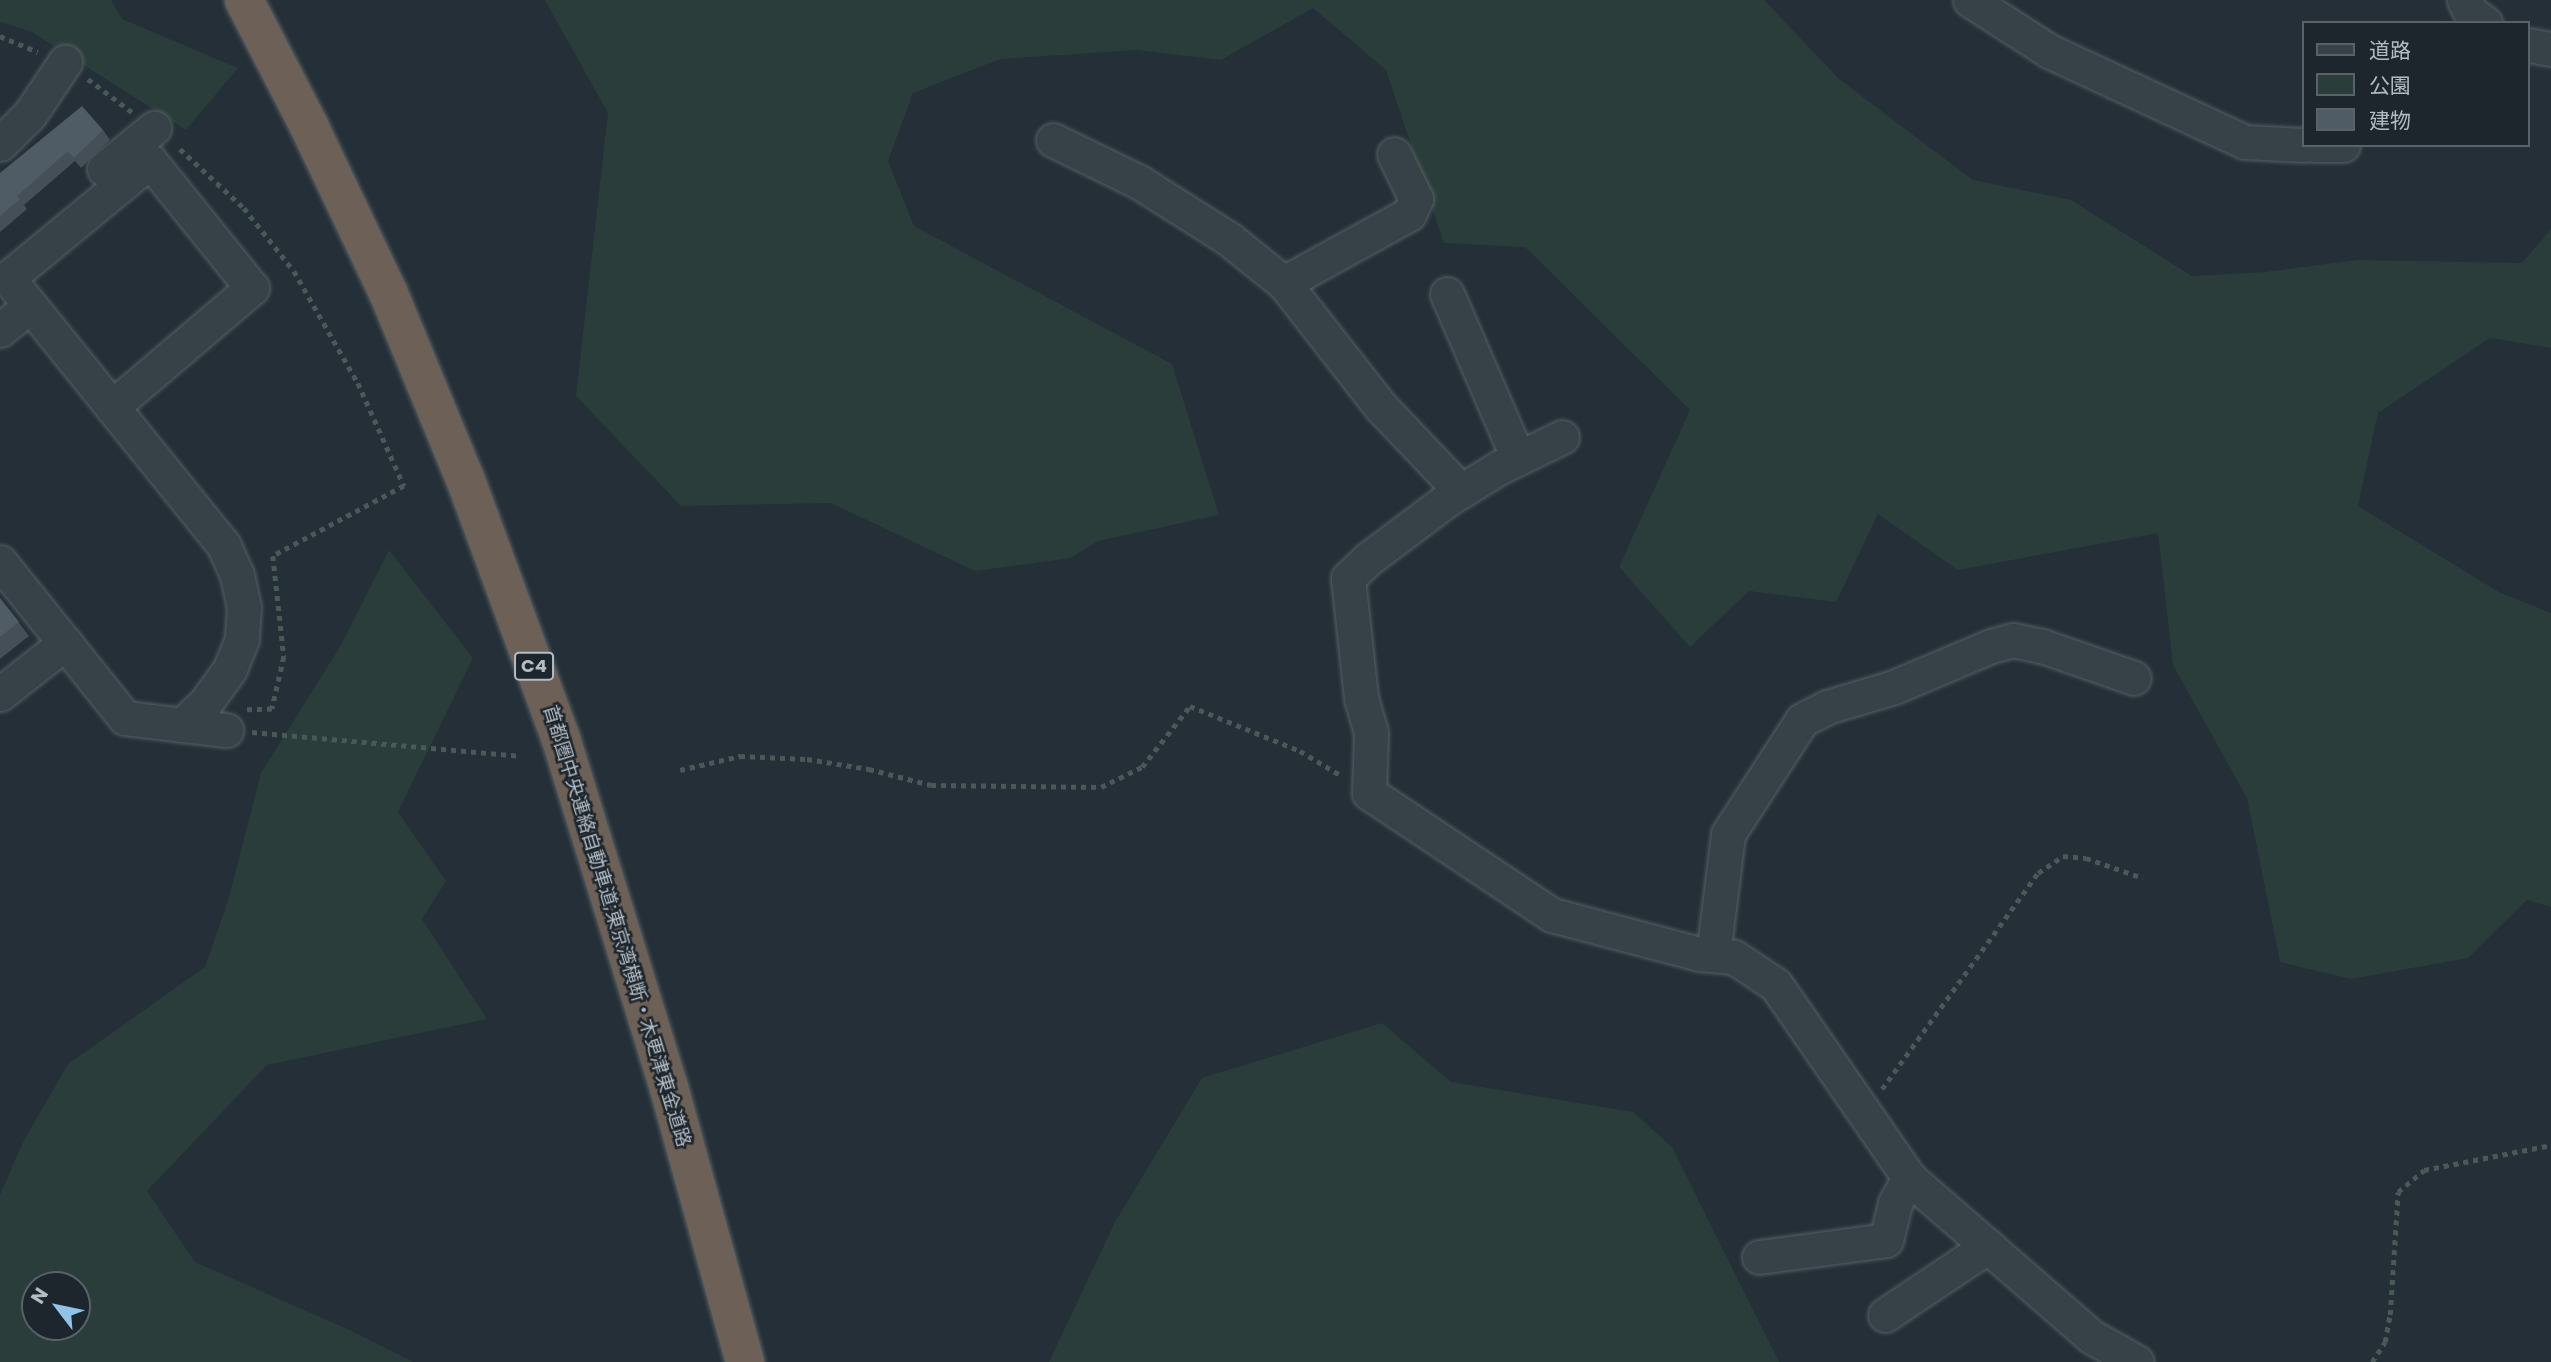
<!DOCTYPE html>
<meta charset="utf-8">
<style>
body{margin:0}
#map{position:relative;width:2551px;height:1362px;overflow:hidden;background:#242f37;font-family:Poppins,"Noto Sans JP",sans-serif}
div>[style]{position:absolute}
.green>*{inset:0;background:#2a3d3a}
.path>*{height:4.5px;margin-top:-2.25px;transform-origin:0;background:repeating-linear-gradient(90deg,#485958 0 5px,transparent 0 10px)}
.roads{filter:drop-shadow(0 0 2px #565f65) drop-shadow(0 0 2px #565f65)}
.minor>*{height:33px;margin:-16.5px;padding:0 16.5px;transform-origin:16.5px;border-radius:16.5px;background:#374148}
.highway>*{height:38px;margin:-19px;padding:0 19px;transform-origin:19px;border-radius:19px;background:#6d6056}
.wall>*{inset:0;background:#454f57}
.building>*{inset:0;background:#505c65}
span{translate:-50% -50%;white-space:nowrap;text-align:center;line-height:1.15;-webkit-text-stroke:5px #1d262c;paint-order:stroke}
.shield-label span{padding:2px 5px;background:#1d262c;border:2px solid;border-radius:5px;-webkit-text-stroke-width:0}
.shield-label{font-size:18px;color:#b3bcc4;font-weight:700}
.street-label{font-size:19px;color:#b3bcc4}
.legend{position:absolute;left:2302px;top:21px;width:228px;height:126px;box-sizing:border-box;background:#1d262c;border:2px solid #596269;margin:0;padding:9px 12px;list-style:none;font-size:21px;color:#b3bcc4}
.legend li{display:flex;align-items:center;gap:14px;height:35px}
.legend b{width:35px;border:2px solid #596269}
.north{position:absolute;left:21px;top:1271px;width:70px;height:70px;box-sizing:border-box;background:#1d262c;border:2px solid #596269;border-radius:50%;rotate:302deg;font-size:19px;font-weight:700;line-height:28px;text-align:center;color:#b3bcc4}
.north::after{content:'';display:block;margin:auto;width:24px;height:32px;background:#91c3ea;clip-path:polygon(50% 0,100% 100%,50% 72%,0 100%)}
</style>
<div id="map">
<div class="green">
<div style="clip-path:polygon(0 0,111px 0,122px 19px,238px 68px,186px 130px,30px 31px,0 22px)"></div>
<div style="clip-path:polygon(545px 0,1764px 0,1839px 79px,1973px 180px,2071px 200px,2192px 276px,2264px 272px,2357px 260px,2522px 263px,2551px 229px,2551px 348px,2490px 338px,2378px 413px,2358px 506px,2499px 592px,2551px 613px,2551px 907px,2527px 900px,2468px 958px,2351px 979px,2280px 962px,2247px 798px,2173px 665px,2158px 533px,1958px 570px,1878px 514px,1836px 602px,1749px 591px,1690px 647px,1619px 567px,1690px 410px,1525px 247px,1444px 243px,1386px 70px,1313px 8px,1221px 60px,1137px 50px,1000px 59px,913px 93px,888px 161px,914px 226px,1172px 364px,1219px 515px,1098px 541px,1071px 558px,975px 571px,831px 503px,681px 506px,576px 396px,608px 113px)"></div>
<div style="clip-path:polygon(evenodd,389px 550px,473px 658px,398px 812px,446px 881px,422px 919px,487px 1019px,267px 1065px,147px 1191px,195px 1262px,345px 1328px,413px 1362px,0 1362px,0 1195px,23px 1142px,68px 1064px,205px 967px,228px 901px,261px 773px,341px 645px,389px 550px,77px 1285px,77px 1327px,35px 1327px,35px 1285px,77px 1285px)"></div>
<div style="clip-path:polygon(1382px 1023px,1451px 1082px,1633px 1112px,1672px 1147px,1779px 1362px,1049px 1362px,1115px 1222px,1202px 1078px)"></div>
</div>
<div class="path">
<div style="left:0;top:36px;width:41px;rotate:22.8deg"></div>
<div style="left:88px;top:79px;width:55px;rotate:36.9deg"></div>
<div style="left:180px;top:149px;width:87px;rotate:42.7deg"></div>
<div style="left:244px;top:208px;width:80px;rotate:51.6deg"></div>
<div style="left:294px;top:271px;width:129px;rotate:60.3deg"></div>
<div style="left:358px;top:383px;width:113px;rotate:65.9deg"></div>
<div style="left:404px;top:486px;width:149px;rotate:151.9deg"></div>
<div style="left:273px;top:556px;width:102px;rotate:83.8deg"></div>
<div style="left:284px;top:657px;width:53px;rotate:103deg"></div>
<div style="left:272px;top:709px;width:25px;rotate:178deg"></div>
<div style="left:252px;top:732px;width:270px;rotate:5.1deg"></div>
<div style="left:680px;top:770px;width:62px;rotate:-13.1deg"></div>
<div style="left:740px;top:756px;width:67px;rotate:2.6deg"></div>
<div style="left:807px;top:759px;width:63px;rotate:9.2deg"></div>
<div style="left:869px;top:769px;width:64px;rotate:14.5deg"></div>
<div style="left:931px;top:785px;width:170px;rotate:0.7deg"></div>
<div style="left:1101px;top:787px;width:46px;rotate:-26deg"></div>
<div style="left:1142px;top:767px;width:78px;rotate:-51.8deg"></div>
<div style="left:1190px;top:706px;width:119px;rotate:22.2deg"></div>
<div style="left:1300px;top:751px;width:49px;rotate:30.8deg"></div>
<div style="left:1882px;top:1089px;width:266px;rotate:-54.2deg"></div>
<div style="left:2038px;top:873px;width:30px;rotate:-34deg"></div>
<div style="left:2063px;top:856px;width:23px;rotate:5deg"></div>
<div style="left:2086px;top:858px;width:60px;rotate:19.3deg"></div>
<div style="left:2372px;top:1362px;width:24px;rotate:-57deg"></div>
<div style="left:2385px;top:1342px;width:27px;rotate:-80deg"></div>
<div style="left:2390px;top:1315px;width:123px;rotate:-86.3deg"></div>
<div style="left:2398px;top:1192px;width:34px;rotate:-40deg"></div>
<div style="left:2424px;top:1170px;width:129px;rotate:-11.1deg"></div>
</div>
<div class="roads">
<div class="minor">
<div style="left:1970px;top:0;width:94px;rotate:32.8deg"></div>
<div style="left:2049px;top:51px;width:216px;rotate:24.9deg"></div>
<div style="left:2245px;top:142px;width:59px;rotate:2.9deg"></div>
<div style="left:2464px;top:0;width:13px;rotate:63deg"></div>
<div style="left:2470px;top:12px;width:19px;rotate:36deg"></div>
<div style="left:2528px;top:45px;width:23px;rotate:10deg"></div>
<div style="left:1053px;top:140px;width:96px;rotate:26deg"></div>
<div style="left:1139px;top:182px;width:107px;rotate:32.3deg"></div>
<div style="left:1229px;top:239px;width:70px;rotate:38.7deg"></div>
<div style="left:1284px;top:283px;width:157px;rotate:52deg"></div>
<div style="left:1381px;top:407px;width:116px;rotate:46.4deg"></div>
<div style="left:0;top:144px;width:42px;rotate:-45deg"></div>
<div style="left:30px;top:114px;width:63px;rotate:-56.1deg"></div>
<div style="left:2314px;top:145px;width:29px"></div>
<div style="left:104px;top:169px;width:65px;rotate:-39.4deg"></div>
<div style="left:1284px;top:283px;width:143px;rotate:-28.9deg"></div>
<div style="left:1409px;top:214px;width:17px;rotate:-65deg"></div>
<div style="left:1416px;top:199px;width:50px;rotate:-116.1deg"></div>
<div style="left:1447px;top:294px;width:179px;rotate:66.6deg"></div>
<div style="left:0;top:330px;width:38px;rotate:-39deg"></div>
<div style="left:112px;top:407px;width:184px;rotate:-40.4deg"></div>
<div style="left:252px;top:288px;width:163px;rotate:-128.8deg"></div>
<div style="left:150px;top:161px;width:184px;rotate:140.5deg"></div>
<div style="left:8px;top:278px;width:344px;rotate:51.1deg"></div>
<div style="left:224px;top:546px;width:32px;rotate:66deg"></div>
<div style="left:237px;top:575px;width:33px;rotate:78deg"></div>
<div style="left:244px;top:607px;width:32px;rotate:94deg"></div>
<div style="left:242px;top:639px;width:32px;rotate:112deg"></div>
<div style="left:230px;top:669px;width:39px;rotate:126deg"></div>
<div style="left:207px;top:701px;width:35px;rotate:136deg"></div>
<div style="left:1562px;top:437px;width:69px;rotate:154.2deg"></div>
<div style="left:1500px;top:467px;width:61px;rotate:148.4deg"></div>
<div style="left:1448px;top:499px;width:100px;rotate:143.1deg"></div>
<div style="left:1368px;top:559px;width:28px;rotate:136deg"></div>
<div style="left:1348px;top:578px;width:121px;rotate:83.8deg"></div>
<div style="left:1361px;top:698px;width:36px;rotate:74deg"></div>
<div style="left:1371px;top:733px;width:60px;rotate:91.9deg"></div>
<div style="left:1369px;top:793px;width:220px;rotate:33.7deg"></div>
<div style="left:1552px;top:915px;width:153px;rotate:14.8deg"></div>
<div style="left:1700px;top:954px;width:34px;rotate:5deg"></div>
<div style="left:1734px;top:957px;width:50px;rotate:33.7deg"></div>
<div style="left:1776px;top:985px;width:234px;rotate:55.4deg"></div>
<div style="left:1909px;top:1178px;width:242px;rotate:41deg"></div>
<div style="left:2092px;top:1337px;width:51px;rotate:29.1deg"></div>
<div style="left:0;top:562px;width:200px;rotate:51.3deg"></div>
<div style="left:125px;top:718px;width:102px;rotate:6.8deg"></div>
<div style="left:0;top:694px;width:83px;rotate:-38.1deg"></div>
<div style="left:1713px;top:955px;width:122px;rotate:-82.9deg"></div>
<div style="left:1728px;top:834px;width:136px;rotate:-57deg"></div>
<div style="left:1802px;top:720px;width:28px;rotate:-27deg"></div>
<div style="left:1827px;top:707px;width:70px;rotate:-16.6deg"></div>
<div style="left:1894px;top:687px;width:105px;rotate:-22.9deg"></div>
<div style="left:1991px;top:646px;width:23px;rotate:-15deg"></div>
<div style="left:2013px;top:640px;width:30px;rotate:12deg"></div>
<div style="left:2042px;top:646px;width:97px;rotate:19.2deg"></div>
<div style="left:1759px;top:1257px;width:128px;rotate:-7.6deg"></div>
<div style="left:1886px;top:1240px;width:38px;rotate:-76deg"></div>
<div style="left:1895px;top:1203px;width:29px;rotate:-61deg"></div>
<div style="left:1885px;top:1315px;width:124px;rotate:-33.8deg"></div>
</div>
<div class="highway">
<div style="left:244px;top:0;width:142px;rotate:62.7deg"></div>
<div style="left:309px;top:126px;width:184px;rotate:64.6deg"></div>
<div style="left:388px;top:292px;width:204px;rotate:67.6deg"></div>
<div style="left:466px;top:481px;width:275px;rotate:69.8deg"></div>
<div style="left:561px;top:739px;width:365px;rotate:72.8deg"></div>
<div style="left:669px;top:1088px;width:284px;rotate:74.5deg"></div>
</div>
</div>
<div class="wall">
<div style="clip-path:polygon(103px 130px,110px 140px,81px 168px,75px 161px,24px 205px,27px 209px,0 232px,0 173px)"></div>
<div style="clip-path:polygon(0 598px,29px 636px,0 659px)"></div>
</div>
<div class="building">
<div style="clip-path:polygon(82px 106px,103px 130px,74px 158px,68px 151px,17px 196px,20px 199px,0 216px,0 173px)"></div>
<div style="clip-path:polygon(0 598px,19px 622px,0 637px)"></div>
</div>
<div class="shield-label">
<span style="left:534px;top:666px">C4</span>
</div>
<div class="street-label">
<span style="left:617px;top:926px;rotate:73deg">首都圏中央連絡自動車道;東京湾横断・木更津東金道路</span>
</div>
<ul class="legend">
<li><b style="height:9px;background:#374148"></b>道路</li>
<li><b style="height:19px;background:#2a3d3a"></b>公園</li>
<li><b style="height:19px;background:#505c65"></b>建物</li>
</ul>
<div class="north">N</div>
</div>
